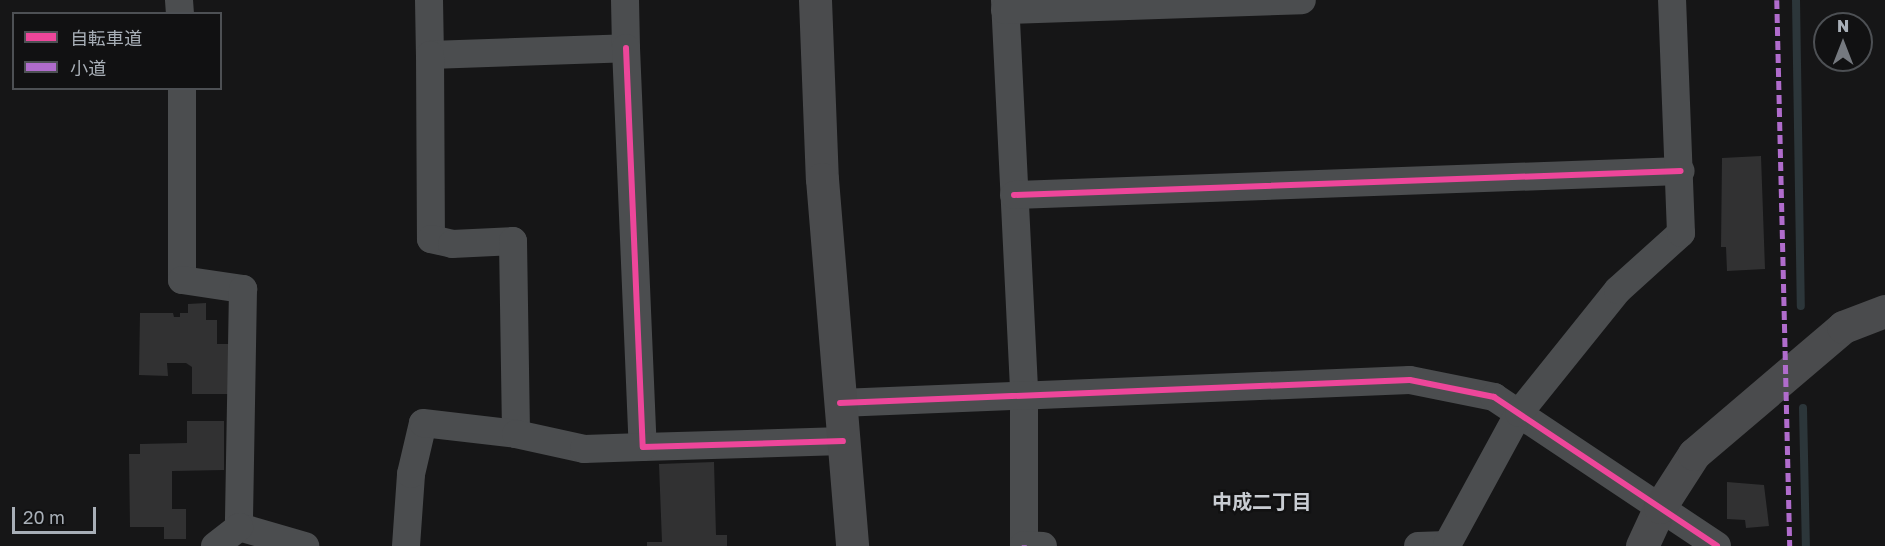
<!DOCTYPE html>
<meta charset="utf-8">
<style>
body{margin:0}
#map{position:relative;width:1885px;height:546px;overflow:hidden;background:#161617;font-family:"Golos Text","Noto Sans JP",sans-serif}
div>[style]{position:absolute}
.stream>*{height:8px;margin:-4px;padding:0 4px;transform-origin:4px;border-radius:4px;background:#2c363a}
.building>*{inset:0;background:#313132}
.street>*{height:28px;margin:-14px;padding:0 14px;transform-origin:14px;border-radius:14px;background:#4b4d4f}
.secondary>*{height:33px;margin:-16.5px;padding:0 16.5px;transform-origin:16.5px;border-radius:16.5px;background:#4a4b4d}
.quiet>*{height:4.5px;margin-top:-2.25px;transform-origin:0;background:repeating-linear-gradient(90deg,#b06ccc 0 9px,transparent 0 13.5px)}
.cycleway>*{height:6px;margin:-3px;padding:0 3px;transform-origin:3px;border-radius:3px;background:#ed469a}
span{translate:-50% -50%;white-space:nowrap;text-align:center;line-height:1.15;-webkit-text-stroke:5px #111112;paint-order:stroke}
.neighbourhood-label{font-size:20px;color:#c9cdd3;font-weight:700}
.legend{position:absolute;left:12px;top:12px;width:210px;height:78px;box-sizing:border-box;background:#111112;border:2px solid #4d5054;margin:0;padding:8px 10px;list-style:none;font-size:18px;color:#a8afb7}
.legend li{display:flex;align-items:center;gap:12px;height:30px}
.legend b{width:30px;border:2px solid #4d5054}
.north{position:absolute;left:1813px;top:12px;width:60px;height:60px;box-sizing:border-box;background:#111112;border:2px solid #4d5054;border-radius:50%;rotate:0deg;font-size:16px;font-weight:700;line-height:24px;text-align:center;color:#a8afb7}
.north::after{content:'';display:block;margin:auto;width:21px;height:27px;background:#75797f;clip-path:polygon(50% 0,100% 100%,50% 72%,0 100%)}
.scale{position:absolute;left:12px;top:507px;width:84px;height:27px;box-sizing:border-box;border:3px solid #a8afb7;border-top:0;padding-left:8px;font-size:18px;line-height:21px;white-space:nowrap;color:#a8afb7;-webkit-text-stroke:4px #111112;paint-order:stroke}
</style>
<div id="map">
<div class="stream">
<div style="left:1796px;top:0;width:306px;rotate:89.1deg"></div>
<div style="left:1803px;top:408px;width:138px;rotate:88.8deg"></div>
</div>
<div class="building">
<div style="clip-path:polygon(1761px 156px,1765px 269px,1727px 271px,1726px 247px,1721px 247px,1722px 158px)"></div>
<div style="clip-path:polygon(206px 303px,206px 320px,217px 320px,217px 344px,230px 344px,230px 394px,192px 394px,192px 367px,186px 363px,167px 363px,168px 376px,139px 375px,140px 313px,173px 313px,174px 317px,180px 317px,180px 313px,188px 313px,188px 304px)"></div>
<div style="clip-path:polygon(187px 421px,224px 421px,224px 470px,172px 471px,172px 509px,186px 509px,186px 539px,164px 539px,164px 527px,130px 527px,129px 454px,140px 454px,140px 444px,187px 443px)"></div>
<div style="clip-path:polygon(714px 462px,716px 535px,727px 535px,727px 546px,647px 546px,647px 542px,662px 542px,659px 464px)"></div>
<div style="clip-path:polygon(1727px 482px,1764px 485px,1769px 526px,1746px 528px,1745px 520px,1727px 519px)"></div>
</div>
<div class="street">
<div style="left:179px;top:0;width:14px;rotate:86deg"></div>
<div style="left:429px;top:0;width:55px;rotate:89deg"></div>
<div style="left:430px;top:55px;width:196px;rotate:-2deg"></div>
<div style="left:626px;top:48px;width:48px;rotate:-91.2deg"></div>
<div style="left:1005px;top:0;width:395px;rotate:87.2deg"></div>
<div style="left:1024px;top:395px;width:150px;rotate:90deg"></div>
<div style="left:1024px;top:545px;width:19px;rotate:3deg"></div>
<div style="left:1005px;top:10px;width:297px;rotate:-1.9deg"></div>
<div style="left:626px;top:48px;width:399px;rotate:87.6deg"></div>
<div style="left:643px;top:447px;width:200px;rotate:-1.7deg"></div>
<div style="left:430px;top:55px;width:184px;rotate:89.7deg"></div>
<div style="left:431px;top:239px;width:22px;rotate:13deg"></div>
<div style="left:452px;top:244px;width:61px;rotate:-2.8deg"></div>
<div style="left:513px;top:241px;width:193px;rotate:89.1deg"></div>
<div style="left:182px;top:88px;width:192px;rotate:90deg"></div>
<div style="left:182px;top:280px;width:62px;rotate:8.4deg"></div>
<div style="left:243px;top:289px;width:238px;rotate:91deg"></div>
<div style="left:239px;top:527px;width:69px;rotate:16.1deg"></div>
<div style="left:1014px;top:195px;width:667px;rotate:-2.06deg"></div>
<div style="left:840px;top:403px;width:570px;rotate:-2.31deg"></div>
<div style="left:1410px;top:380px;width:86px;rotate:11.4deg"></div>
<div style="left:1494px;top:397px;width:268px;rotate:33.7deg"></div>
<div style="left:215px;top:546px;width:31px;rotate:-38deg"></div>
<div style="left:406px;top:546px;width:72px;rotate:-86deg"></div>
<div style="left:411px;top:474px;width:52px;rotate:-76.8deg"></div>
<div style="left:423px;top:423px;width:94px;rotate:6.7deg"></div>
<div style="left:516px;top:434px;width:70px;rotate:12.4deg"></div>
<div style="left:584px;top:449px;width:59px;rotate:-1.9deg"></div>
<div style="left:1418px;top:546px;width:29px;rotate:-2deg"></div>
<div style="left:1447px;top:545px;width:150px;rotate:-61.4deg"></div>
<div style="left:1519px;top:413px;width:158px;rotate:-51.2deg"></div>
<div style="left:1618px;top:290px;width:85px;rotate:-42.1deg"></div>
<div style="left:1681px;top:233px;width:233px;rotate:-92.2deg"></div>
</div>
<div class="secondary">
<div style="left:815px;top:0;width:179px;rotate:87.8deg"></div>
<div style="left:822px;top:179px;width:368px;rotate:85.3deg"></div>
<div style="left:1642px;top:546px;width:43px;rotate:-65.2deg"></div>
<div style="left:1660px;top:507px;width:63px;rotate:-57.3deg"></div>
<div style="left:1694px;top:454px;width:196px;rotate:-40.4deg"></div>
<div style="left:1843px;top:327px;width:45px;rotate:-20.9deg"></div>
</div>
<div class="quiet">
<div style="left:1777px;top:0;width:546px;rotate:88.64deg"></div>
<div style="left:1024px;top:546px;width:1px;rotate:-90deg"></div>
</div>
<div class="cycleway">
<div style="left:626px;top:48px;width:399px;rotate:87.6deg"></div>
<div style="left:643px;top:447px;width:200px;rotate:-1.7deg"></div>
<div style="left:1014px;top:195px;width:667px;rotate:-2.06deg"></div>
<div style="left:840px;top:403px;width:570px;rotate:-2.31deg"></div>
<div style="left:1410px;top:380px;width:86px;rotate:11.4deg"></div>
<div style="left:1494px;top:397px;width:268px;rotate:33.7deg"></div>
</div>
<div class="neighbourhood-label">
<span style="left:1262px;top:501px">中成二丁目</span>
</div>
<ul class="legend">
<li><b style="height:8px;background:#ed469a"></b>自転車道</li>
<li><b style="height:8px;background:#b06ccc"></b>小道</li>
</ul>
<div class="north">N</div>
<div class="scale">20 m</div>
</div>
